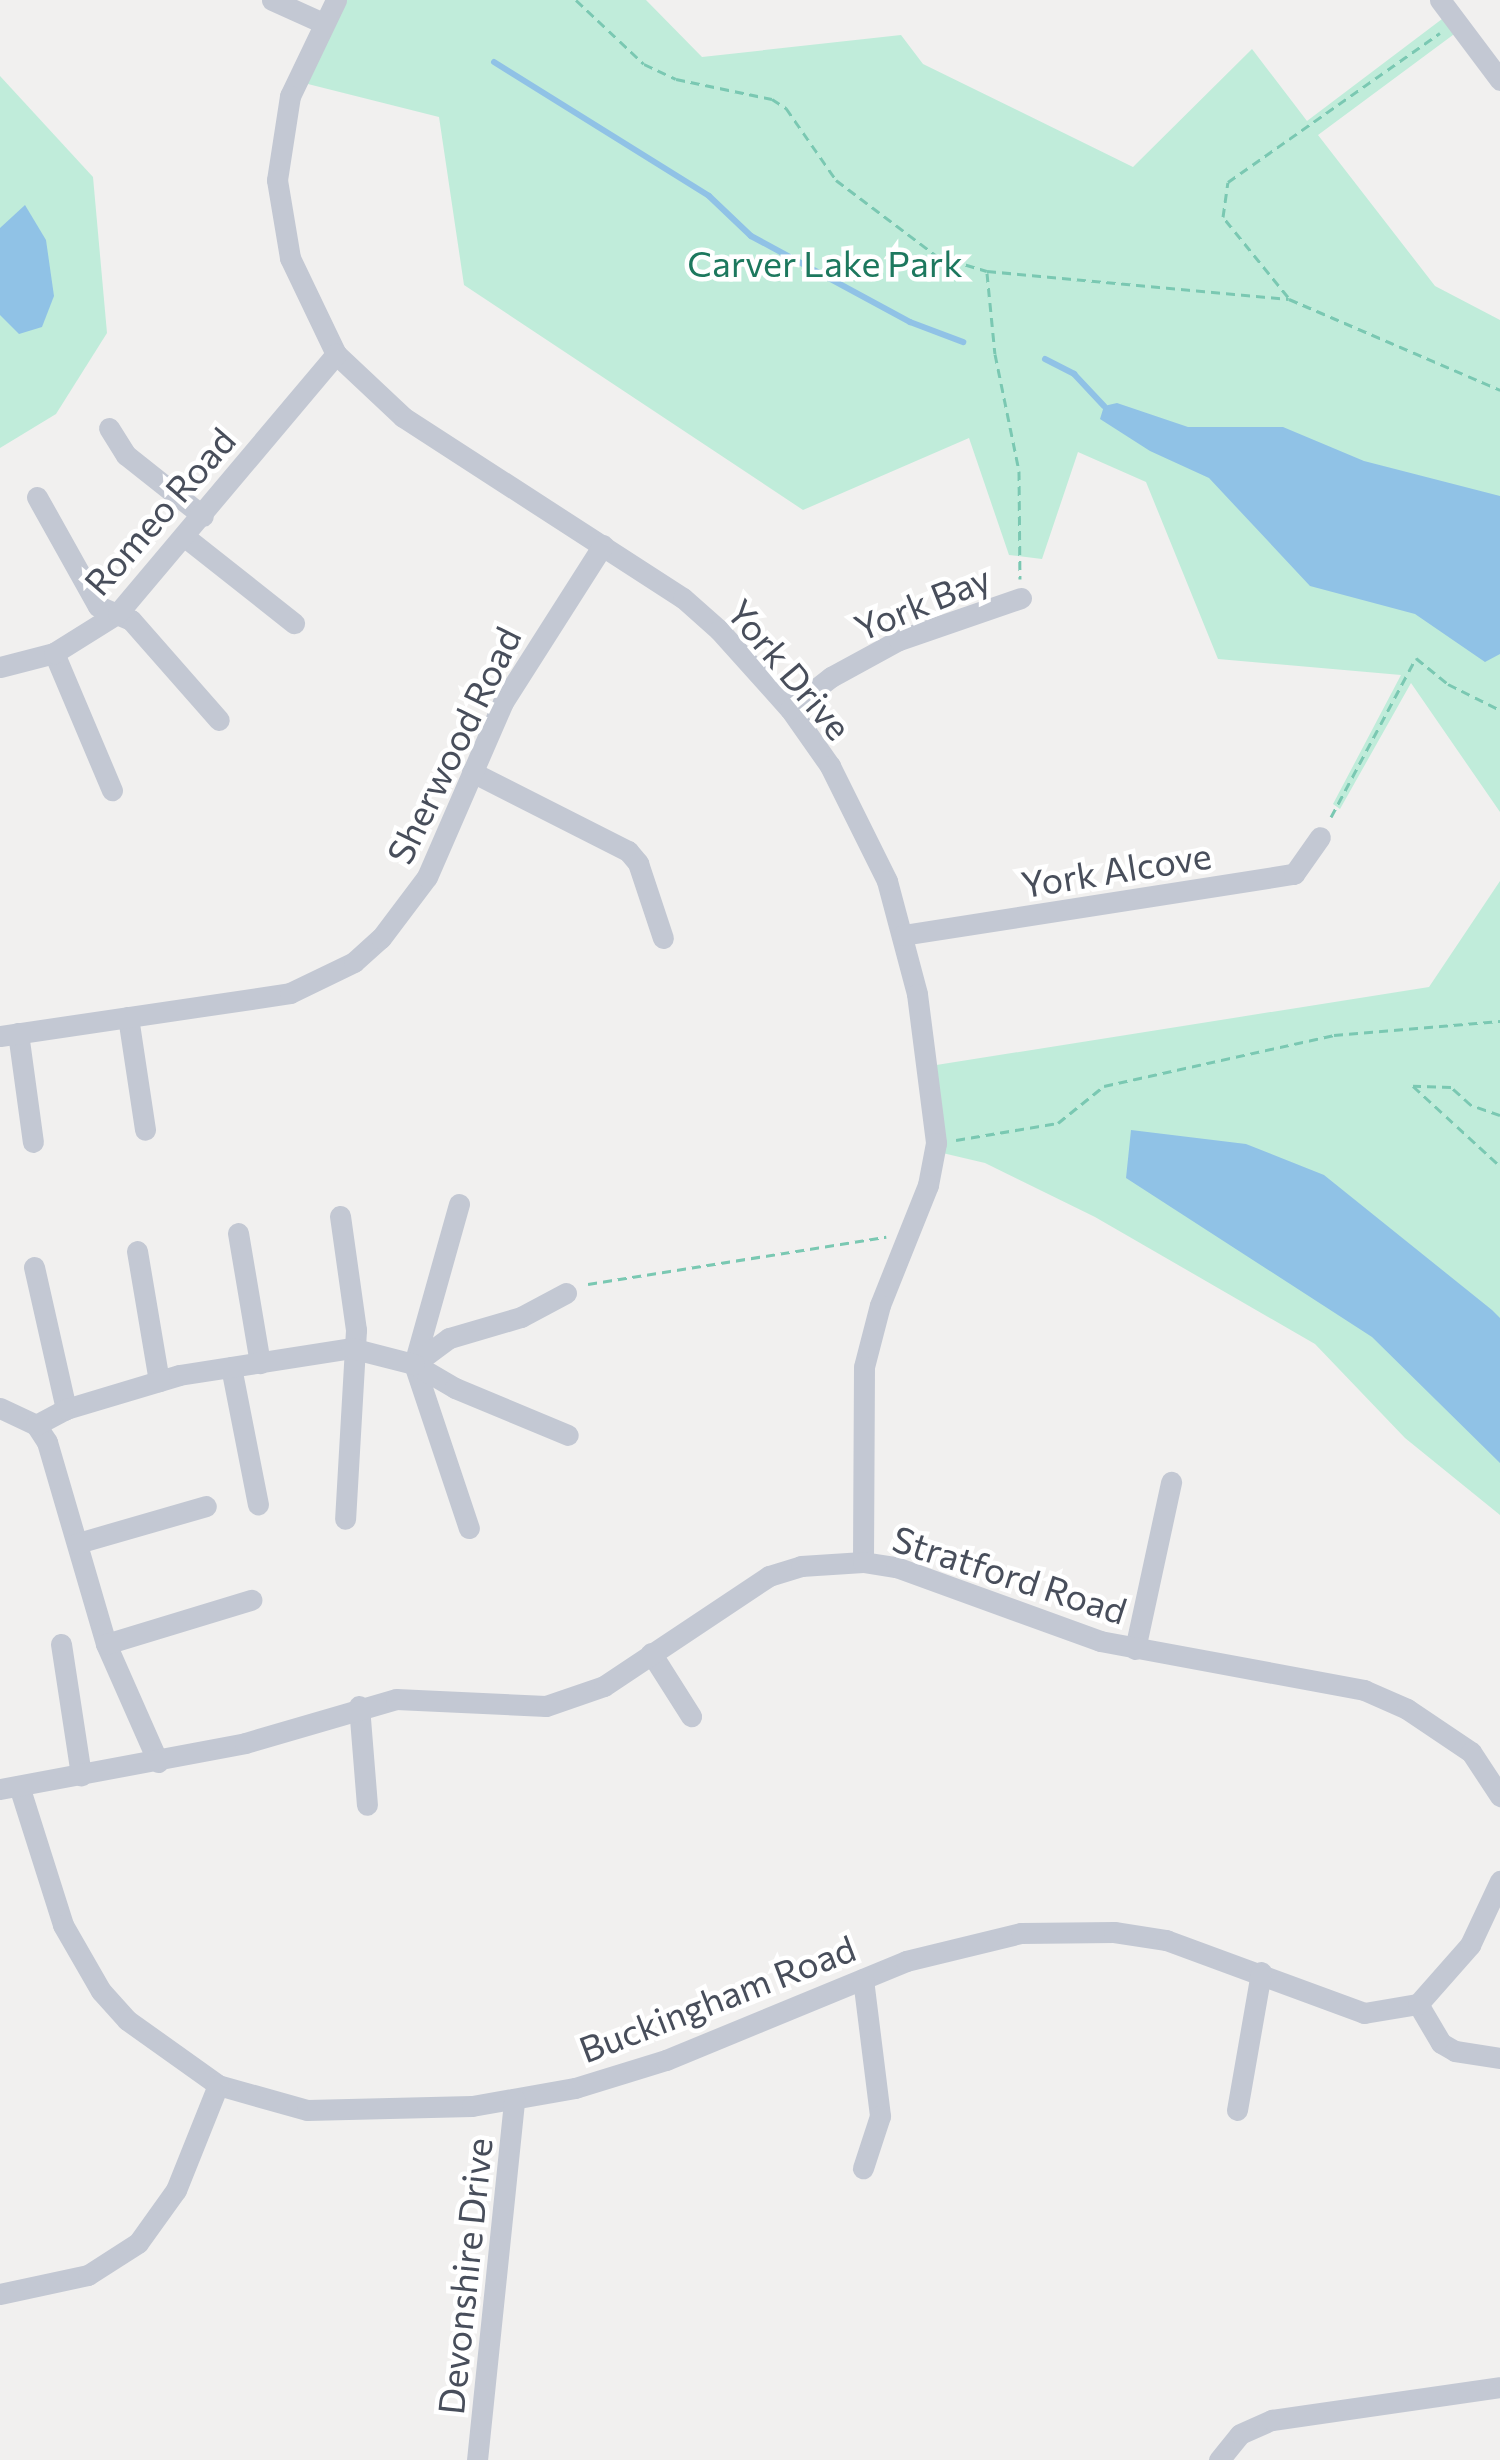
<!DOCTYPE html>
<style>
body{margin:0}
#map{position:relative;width:1500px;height:2460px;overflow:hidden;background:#f1f0ef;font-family:Commissioner,sans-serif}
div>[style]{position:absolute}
.green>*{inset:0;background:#c0ecda}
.water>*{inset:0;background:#90c2e6}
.stream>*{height:6px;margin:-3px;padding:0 3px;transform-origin:3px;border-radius:3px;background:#90c2e6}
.path>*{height:3px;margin-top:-1.5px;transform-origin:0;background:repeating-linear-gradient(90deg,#7ac8b2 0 9px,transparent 0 15px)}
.minor>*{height:21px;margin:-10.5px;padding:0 10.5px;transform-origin:10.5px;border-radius:10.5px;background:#c3c8d3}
span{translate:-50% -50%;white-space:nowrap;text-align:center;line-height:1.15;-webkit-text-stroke:9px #fff;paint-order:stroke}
.park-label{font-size:36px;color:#1d785e}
.street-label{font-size:36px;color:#484e5b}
</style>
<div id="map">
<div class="green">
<div style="clip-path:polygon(336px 0,646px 0,702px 57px,901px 35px,923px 64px,1133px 167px,1252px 49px,1307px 121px,1450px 13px,1461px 29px,1318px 135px,1435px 286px,1500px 320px,1500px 812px,1411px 683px,1340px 809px,1333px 804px,1401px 675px,1218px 659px,1146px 482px,1078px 452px,1042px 559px,1009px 555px,969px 438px,803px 510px,464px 285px,439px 117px,296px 81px)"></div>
<div style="clip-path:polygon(0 76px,93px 177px,107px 333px,56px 414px,0 448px)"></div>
<div style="clip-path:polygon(1500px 881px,1500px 1515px,1405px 1438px,1315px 1344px,1095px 1217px,985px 1163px,934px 1151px,930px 1066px,1429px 987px)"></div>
</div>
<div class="water">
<div style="clip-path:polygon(25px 205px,46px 240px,54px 296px,42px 327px,19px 334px,0 315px,0 228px)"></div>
<div style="clip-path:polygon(1117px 403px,1188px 427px,1283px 427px,1364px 461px,1500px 496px,1500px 654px,1485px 662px,1415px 614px,1310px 586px,1209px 478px,1150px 451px,1100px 419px,1104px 406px)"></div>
<div style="clip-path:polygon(1131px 1130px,1246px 1144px,1324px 1175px,1492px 1310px,1500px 1318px,1500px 1463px,1372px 1337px,1126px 1178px)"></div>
</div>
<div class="stream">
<div style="left:494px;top:62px;width:253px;rotate:31.9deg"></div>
<div style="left:709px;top:196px;width:58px;rotate:43.6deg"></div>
<div style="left:751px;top:236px;width:181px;rotate:28.4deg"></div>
<div style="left:910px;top:322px;width:57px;rotate:20.7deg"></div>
<div style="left:1045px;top:359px;width:33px;rotate:27deg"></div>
<div style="left:1074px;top:374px;width:44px;rotate:46.8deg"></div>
</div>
<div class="path">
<div style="left:576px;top:0;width:93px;rotate:43.3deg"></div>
<div style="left:644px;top:64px;width:35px;rotate:25deg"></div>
<div style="left:676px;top:79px;width:98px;rotate:11.8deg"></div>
<div style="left:772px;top:99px;width:17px;rotate:33deg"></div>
<div style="left:786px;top:108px;width:88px;rotate:55.2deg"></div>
<div style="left:836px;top:180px;width:126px;rotate:37deg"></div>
<div style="left:937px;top:256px;width:52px;rotate:16.7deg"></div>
<div style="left:987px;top:271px;width:303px;rotate:5.3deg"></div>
<div style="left:1289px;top:299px;width:230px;rotate:23.3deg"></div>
<div style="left:987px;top:273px;width:81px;rotate:84.4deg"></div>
<div style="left:995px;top:354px;width:119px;rotate:78.4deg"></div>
<div style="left:1019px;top:471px;width:108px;rotate:89.5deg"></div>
<div style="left:1288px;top:297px;width:103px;rotate:-129.1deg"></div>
<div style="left:1223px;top:217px;width:35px;rotate:-82deg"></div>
<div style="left:1228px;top:182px;width:259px;rotate:-35.1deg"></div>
<div style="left:1331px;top:817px;width:180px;rotate:-61.9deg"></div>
<div style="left:1416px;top:658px;width:41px;rotate:39.1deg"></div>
<div style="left:1448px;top:684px;width:58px;rotate:26.6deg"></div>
<div style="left:1500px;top:1115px;width:31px;rotate:-161deg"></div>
<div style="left:1471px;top:1105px;width:27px;rotate:-138deg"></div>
<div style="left:1451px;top:1087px;width:38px;rotate:-178deg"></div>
<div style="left:1413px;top:1086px;width:118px;rotate:42.6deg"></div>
<div style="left:956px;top:1140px;width:103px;rotate:-9.5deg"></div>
<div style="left:1058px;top:1123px;width:59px;rotate:-38.8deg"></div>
<div style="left:1104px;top:1086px;width:236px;rotate:-12.5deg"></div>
<div style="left:1334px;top:1035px;width:167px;rotate:-4.8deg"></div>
<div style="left:588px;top:1284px;width:302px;rotate:-9deg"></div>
</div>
<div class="minor">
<div style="left:272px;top:0;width:56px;rotate:24.3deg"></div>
<div style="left:336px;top:0;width:106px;rotate:115.6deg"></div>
<div style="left:290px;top:96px;width:85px;rotate:98.8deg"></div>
<div style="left:277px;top:180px;width:79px;rotate:80.5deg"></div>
<div style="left:290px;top:258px;width:106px;rotate:64.4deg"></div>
<div style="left:336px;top:354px;width:92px;rotate:43.2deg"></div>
<div style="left:403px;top:417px;width:333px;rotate:32.9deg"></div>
<div style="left:683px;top:598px;width:48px;rotate:41.6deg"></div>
<div style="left:719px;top:630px;width:106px;rotate:48.1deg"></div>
<div style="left:790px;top:709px;width:70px;rotate:54.9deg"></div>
<div style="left:830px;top:766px;width:128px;rotate:63.6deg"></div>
<div style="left:887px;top:881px;width:117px;rotate:75.1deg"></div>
<div style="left:917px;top:994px;width:150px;rotate:82.7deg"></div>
<div style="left:936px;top:1143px;width:43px;rotate:100.8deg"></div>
<div style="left:928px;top:1185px;width:129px;rotate:111.8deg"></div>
<div style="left:880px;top:1305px;width:64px;rotate:104.5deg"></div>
<div style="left:864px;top:1367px;width:195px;rotate:90.3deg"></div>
<div style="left:1440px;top:0;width:100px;rotate:53.1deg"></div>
<div style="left:109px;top:428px;width:32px;rotate:58deg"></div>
<div style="left:126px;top:455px;width:98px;rotate:38.4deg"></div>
<div style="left:37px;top:497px;width:125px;rotate:60.8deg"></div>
<div style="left:98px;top:606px;width:36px;rotate:23deg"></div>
<div style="left:131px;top:620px;width:133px;rotate:48.7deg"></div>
<div style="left:185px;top:537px;width:139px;rotate:38.3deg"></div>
<div style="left:54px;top:653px;width:149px;rotate:67.1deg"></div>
<div style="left:0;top:667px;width:56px;rotate:-14.5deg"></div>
<div style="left:54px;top:653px;width:75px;rotate:-32deg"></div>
<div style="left:118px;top:613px;width:339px;rotate:-49.9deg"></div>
<div style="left:790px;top:709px;width:52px;rotate:-38deg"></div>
<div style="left:831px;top:677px;width:77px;rotate:-28.6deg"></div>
<div style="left:899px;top:640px;width:129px;rotate:-19deg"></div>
<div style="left:472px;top:772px;width:175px;rotate:26.9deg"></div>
<div style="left:628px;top:851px;width:16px;rotate:50deg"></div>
<div style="left:638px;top:863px;width:79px;rotate:71.6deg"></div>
<div style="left:903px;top:935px;width:396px;rotate:-8.9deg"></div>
<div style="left:1294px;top:874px;width:45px;rotate:-54.9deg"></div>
<div style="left:128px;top:1017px;width:114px;rotate:81.4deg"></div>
<div style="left:18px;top:1033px;width:110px;rotate:82.2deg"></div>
<div style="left:0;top:1036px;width:293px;rotate:-8.4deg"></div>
<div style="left:290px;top:993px;width:71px;rotate:-25.8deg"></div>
<div style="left:354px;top:962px;width:36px;rotate:-42deg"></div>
<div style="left:381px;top:938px;width:76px;rotate:-53deg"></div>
<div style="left:427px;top:877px;width:191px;rotate:-66.5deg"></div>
<div style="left:503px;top:702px;width:186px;rotate:-57.5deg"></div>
<div style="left:459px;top:1204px;width:166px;rotate:105.7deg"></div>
<div style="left:414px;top:1364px;width:173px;rotate:71.5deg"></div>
<div style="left:340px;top:1216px;width:115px;rotate:82deg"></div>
<div style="left:356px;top:1330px;width:189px;rotate:93.3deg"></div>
<div style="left:238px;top:1233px;width:132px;rotate:80.4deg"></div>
<div style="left:137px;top:1251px;width:132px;rotate:80.4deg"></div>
<div style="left:34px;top:1267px;width:146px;rotate:77.3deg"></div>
<div style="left:566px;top:1293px;width:51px;rotate:151.9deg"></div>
<div style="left:521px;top:1317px;width:75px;rotate:163.7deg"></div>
<div style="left:449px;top:1338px;width:44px;rotate:143.4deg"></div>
<div style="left:414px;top:1364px;width:48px;rotate:30.3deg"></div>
<div style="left:455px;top:1388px;width:122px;rotate:22.6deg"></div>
<div style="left:231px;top:1367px;width:140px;rotate:78.9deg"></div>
<div style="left:0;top:1408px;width:40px;rotate:25deg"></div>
<div style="left:36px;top:1425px;width:20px;rotate:57deg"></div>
<div style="left:47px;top:1442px;width:210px;rotate:73.7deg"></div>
<div style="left:106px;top:1644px;width:129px;rotate:66.2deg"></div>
<div style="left:36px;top:1425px;width:34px;rotate:-28deg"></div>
<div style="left:66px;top:1409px;width:118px;rotate:-16.7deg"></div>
<div style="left:179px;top:1375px;width:174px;rotate:-8.9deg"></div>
<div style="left:351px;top:1348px;width:65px;rotate:14.3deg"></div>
<div style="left:78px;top:1543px;width:133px;rotate:-16.1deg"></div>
<div style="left:61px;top:1644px;width:133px;rotate:81.3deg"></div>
<div style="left:106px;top:1644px;width:152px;rotate:-16.9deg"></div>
<div style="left:1135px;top:1649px;width:171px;rotate:-77.8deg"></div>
<div style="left:651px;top:1653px;width:75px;rotate:57.6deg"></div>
<div style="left:359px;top:1706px;width:99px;rotate:85.4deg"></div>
<div style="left:19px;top:1786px;width:146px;rotate:72.4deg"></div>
<div style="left:63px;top:1925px;width:76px;rotate:60.1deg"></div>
<div style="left:101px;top:1991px;width:39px;rotate:48deg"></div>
<div style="left:127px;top:2020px;width:112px;rotate:35.5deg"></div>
<div style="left:218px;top:2085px;width:92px;rotate:15.7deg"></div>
<div style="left:307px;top:2110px;width:165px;rotate:-1.4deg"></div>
<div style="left:472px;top:2106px;width:105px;rotate:-9.9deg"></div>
<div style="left:575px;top:2088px;width:95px;rotate:-17.1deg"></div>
<div style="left:666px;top:2060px;width:260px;rotate:-22.4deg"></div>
<div style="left:906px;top:1961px;width:118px;rotate:-13.7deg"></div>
<div style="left:1021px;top:1933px;width:93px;rotate:-0.6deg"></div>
<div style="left:1114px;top:1932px;width:53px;rotate:8.7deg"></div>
<div style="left:1166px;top:1940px;width:211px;rotate:20.2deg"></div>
<div style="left:1364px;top:2013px;width:55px;rotate:-9.5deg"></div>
<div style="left:1418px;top:2004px;width:45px;rotate:59.5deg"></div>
<div style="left:1441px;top:2043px;width:16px;rotate:30deg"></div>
<div style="left:1455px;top:2051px;width:46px;rotate:8.8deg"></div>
<div style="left:0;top:1789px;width:249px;rotate:-10.6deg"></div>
<div style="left:245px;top:1743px;width:157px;rotate:-16.2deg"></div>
<div style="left:396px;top:1699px;width:150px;rotate:2.7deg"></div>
<div style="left:546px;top:1706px;width:61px;rotate:-19deg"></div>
<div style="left:604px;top:1686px;width:198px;rotate:-33.7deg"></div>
<div style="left:769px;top:1576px;width:34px;rotate:-17deg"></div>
<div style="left:801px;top:1566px;width:62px;rotate:-3.7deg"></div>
<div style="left:863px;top:1562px;width:33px;rotate:9deg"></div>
<div style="left:896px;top:1567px;width:217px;rotate:19.9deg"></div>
<div style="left:1100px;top:1641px;width:269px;rotate:10.5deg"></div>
<div style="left:1364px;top:1690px;width:47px;rotate:23.8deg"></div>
<div style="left:1407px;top:1709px;width:77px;rotate:33.9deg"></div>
<div style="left:1471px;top:1752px;width:53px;rotate:56.6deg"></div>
<div style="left:863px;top:1979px;width:138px;rotate:82.9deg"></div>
<div style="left:880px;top:2116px;width:55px;rotate:108.1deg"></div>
<div style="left:1418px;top:2004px;width:79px;rotate:-48.6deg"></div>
<div style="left:1470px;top:1945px;width:71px;rotate:-64.9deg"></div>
<div style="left:1237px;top:2110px;width:140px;rotate:-80.1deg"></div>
<div style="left:0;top:2294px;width:90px;rotate:-12.2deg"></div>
<div style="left:88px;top:2275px;width:59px;rotate:-32.6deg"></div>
<div style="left:138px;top:2243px;width:65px;rotate:-54.4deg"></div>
<div style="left:176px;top:2190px;width:113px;rotate:-68.2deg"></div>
<div style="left:477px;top:2460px;width:363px;rotate:-84.1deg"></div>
<div style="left:1219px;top:2460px;width:33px;rotate:-51deg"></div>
<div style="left:1240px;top:2434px;width:35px;rotate:-24deg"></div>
<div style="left:1272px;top:2420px;width:230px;rotate:-8.2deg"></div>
</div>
<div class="park-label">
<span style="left:825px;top:263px">Carver Lake Park</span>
</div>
<div class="street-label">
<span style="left:159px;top:511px;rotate:-49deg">Romeo Road</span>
<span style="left:922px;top:602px;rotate:-22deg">York Bay</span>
<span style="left:790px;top:669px;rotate:50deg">York Drive</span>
<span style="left:453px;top:745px;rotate:-64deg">Sherwood Road</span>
<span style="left:1116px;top:869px;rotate:-9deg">York Alcove</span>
<span style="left:1010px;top:1574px;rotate:18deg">Stratford Road</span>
<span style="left:717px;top:1998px;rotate:-21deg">Buckingham Road</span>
<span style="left:464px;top:2276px;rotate:-84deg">Devonshire Drive</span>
</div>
</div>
